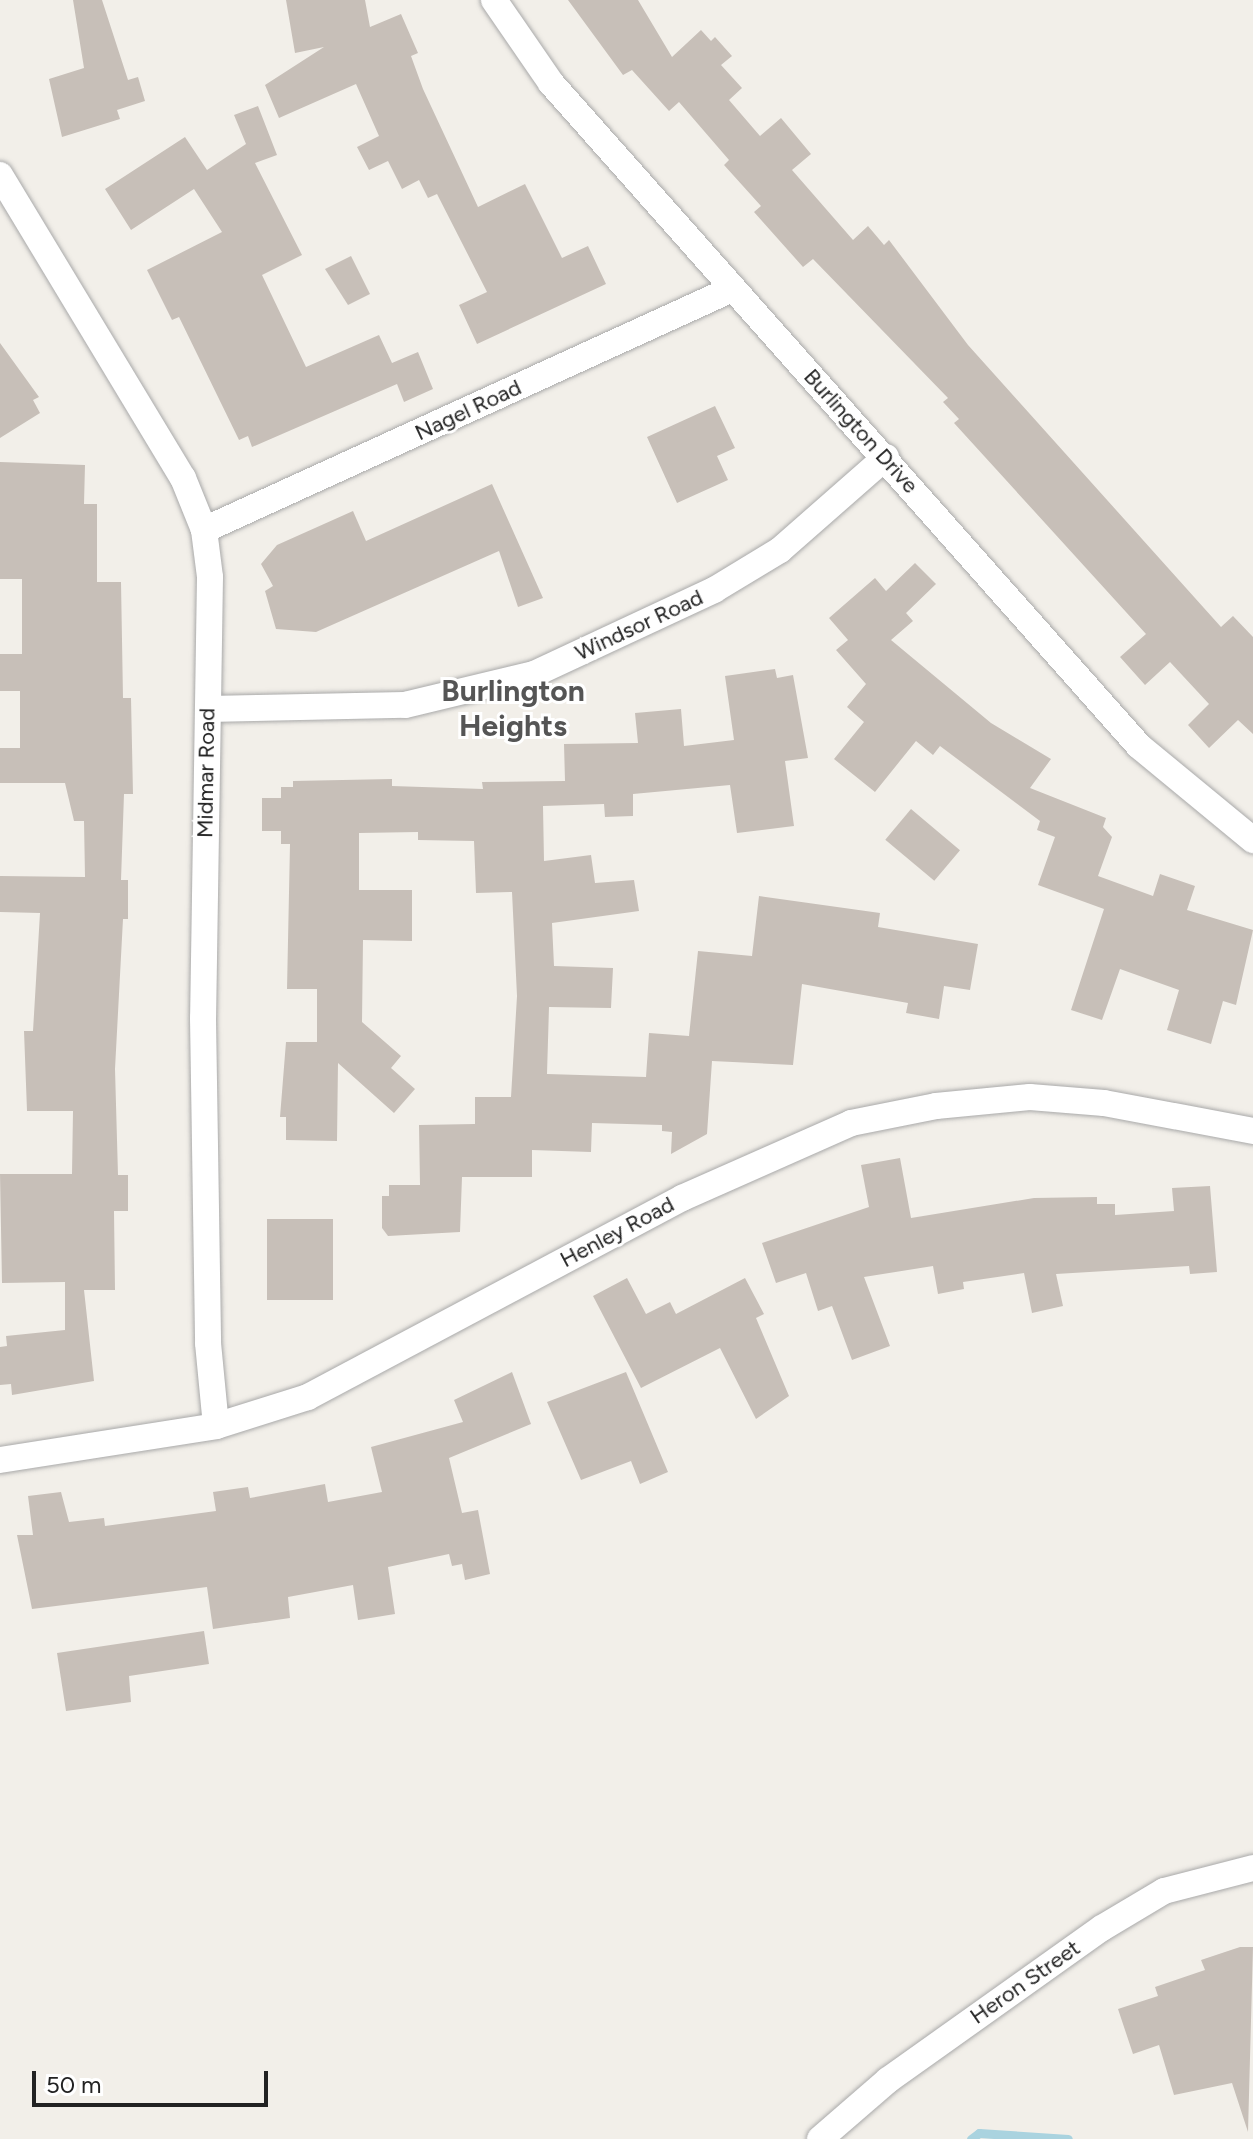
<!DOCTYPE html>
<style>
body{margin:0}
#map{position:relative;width:1253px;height:2139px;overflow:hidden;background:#f2efe9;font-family:Figtree,sans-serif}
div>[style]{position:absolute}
.stream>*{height:9px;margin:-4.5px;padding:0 4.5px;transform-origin:4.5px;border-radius:4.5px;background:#aad3df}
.building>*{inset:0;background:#c7bfb8;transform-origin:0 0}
.roads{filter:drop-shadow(0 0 2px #a9a9a9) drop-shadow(0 0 2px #a9a9a9)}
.minor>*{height:26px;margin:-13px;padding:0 13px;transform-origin:13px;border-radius:13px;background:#fff}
span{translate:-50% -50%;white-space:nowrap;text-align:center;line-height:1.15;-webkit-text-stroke:6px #fff;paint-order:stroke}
.street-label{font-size:22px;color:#222}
.district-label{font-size:30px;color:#555;font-weight:700}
.scale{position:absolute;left:32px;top:2071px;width:236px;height:36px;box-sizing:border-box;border:4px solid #222;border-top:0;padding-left:10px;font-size:24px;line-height:28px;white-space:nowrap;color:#222;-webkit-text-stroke:6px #fff;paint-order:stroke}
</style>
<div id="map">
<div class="stream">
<div style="left:971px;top:2139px;width:10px;rotate:-37deg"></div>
<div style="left:979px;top:2133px;width:89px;rotate:3.9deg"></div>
</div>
<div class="building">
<div style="clip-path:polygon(73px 0,102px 0,128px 80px,138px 77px,145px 101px,117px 110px,120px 119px,62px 137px,49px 79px,84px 68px)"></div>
<div style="clip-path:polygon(286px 0,365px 0,370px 27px,401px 14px,418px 53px,411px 56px,423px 89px,478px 207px,525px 184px,562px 258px,588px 246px,606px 284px,477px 344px,459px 305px,487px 292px,437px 194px,428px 198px,419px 180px,402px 189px,388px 161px,369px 170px,357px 147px,379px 136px,356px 84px,279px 118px,265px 85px,324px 47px,295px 53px)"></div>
<div style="clip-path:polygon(568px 0,638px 0,672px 57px,701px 30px,711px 41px,715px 37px,732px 56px,721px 65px,742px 88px,729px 100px,760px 136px,781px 118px,811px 154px,792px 170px,853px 240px,868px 226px,884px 245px,889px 240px,968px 345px,1221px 627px,1233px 616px,1253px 637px,1253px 734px,1238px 720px,1209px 748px,1188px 725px,1209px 704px,1170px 662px,1145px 685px,1120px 657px,1146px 634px,954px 423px,959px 419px,943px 402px,948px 398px,813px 259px,803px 267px,754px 212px,761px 206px,724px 165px,729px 160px,679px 102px,669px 111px,632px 70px,623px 75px)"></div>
<div style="clip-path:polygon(258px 106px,277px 155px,255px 163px,302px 255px,262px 275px,306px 367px,379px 335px,392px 363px,418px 352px,433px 389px,404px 402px,397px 384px,252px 447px,248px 436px,239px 440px,179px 317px,172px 320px,147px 270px,222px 232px,194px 189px,131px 230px,105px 189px,185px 137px,207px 170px,246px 144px,234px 115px)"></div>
<div style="clip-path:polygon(351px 256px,370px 294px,348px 305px,325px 269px)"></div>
<div style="clip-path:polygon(0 343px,39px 397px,33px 400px,40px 413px,0 438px)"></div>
<div style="clip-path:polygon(715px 406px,735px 448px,717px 456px,728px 480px,677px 503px,647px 437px)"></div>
<div style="clip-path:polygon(0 462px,85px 465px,84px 504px,97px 504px,97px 582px,121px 582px,123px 698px,131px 698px,133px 794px,124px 794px,121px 880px,128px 880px,128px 919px,123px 919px,115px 1069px,118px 1175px,128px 1175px,128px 1211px,114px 1211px,115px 1290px,84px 1290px,94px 1381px,12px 1395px,11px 1384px,0 1385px,0 1347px,7px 1346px,6px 1336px,65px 1330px,65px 1282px,2px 1283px,0 1174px,72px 1174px,73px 1111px,27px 1111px,24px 1031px,33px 1031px,40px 913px,0 912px,0 876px,85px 877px,84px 821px,74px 821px,65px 783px,0 783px,0 748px,20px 748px,20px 691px,0 691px,0 654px,22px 654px,22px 579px,0 579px)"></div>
<div style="clip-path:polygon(492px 484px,543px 598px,518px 607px,499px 551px,316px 632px,276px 629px,265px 591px,273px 586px,261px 564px,277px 545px,353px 511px,366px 541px)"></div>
<div style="clip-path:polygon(915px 563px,936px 584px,906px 613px,913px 621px,891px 640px,991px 723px,1051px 759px,1030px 788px,1106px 818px,1103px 827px,1112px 837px,1098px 876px,1153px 896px,1160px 874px,1195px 886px,1187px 910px,1253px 930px,1236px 1005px,1223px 1001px,1211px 1044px,1167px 1030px,1179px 990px,1120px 969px,1102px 1020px,1071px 1010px,1104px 909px,1038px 885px,1055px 837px,1037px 830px,1040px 821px,940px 746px,933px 755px,916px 741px,875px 792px,834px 759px,864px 722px,847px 707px,866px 684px,836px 650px,848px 640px,829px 618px,875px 578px,886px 591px)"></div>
<div style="clip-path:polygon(775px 669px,777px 678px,793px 675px,808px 758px,785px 761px,794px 826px,737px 833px,730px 785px,633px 794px,633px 816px,605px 817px,604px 804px,543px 806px,544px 861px,591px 855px,595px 883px,634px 880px,639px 911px,552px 923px,554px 966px,613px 968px,611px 1008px,549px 1007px,547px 1074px,646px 1077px,649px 1033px,689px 1036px,698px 951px,752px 956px,759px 896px,880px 913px,878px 927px,978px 944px,970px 990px,944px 986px,939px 1019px,906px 1013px,908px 1003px,802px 984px,793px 1065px,712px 1061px,707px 1134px,671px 1154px,672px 1132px,662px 1131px,662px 1125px,592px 1123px,591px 1152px,532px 1150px,532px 1177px,462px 1177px,460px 1232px,388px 1236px,382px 1228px,382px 1196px,389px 1196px,389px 1185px,420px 1185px,419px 1125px,475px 1124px,475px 1097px,511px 1097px,517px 996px,512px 892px,476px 893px,474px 841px,418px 840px,418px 832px,359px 833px,359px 890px,412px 890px,412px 941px,363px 940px,362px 1022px,401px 1056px,391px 1068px,415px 1089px,394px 1113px,338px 1063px,337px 1141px,286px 1140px,286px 1117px,280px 1117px,286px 1042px,317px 1042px,317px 989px,287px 989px,290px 844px,281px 844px,281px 831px,262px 831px,262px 798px,281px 798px,281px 787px,293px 787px,293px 781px,392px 779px,392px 786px,483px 789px,482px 782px,565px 781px,564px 744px,638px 743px,635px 713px,681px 709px,684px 746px,734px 740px,725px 676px)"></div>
<div style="left:911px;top:809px;width:64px;height:40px;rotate:40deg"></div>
<div style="clip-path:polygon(900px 1158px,911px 1218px,1034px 1198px,1097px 1197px,1097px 1204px,1115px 1204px,1115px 1215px,1174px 1211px,1172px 1188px,1210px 1186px,1217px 1272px,1190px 1274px,1189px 1266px,1056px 1274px,1063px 1306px,1032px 1313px,1024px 1273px,963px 1282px,964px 1289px,938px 1294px,933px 1266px,864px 1277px,890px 1346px,852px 1360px,832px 1306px,818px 1311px,806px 1273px,776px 1283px,762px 1243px,869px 1207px,861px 1165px)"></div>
<div style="left:267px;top:1219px;width:66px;height:81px"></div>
<div style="clip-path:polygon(627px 1278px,646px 1314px,670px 1302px,676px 1314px,745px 1278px,764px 1314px,756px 1318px,789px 1396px,756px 1419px,720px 1348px,641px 1388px,593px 1296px)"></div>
<div style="clip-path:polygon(512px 1372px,531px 1424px,449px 1458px,462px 1513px,478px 1510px,490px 1574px,465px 1580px,462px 1564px,452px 1566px,449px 1554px,388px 1567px,395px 1614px,358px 1620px,353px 1585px,288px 1597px,290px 1618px,213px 1629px,207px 1587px,32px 1609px,17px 1535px,33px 1535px,28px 1496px,61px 1492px,69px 1522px,104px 1518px,105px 1526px,216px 1511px,213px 1492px,248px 1487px,250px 1498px,325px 1484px,328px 1502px,382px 1492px,371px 1447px,463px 1422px,454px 1400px)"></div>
<div style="clip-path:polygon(626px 1372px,668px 1472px,640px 1484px,631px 1461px,581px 1480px,547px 1402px)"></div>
<div style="clip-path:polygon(204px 1631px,209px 1664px,129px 1676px,131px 1702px,66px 1711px,57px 1653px)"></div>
<div style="clip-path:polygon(1240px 1947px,1253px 1947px,1248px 2132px,1232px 2083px,1174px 2095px,1159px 2045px,1133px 2054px,1118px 2009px,1158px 1996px,1155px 1987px,1205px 1970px,1201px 1960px)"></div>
</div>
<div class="roads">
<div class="minor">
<div style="left:494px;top:0;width:101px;rotate:55.5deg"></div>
<div style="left:551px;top:83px;width:886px;rotate:48.43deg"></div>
<div style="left:1139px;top:746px;width:148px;rotate:39.5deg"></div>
<div style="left:0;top:175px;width:354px;rotate:58.9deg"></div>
<div style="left:183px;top:478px;width:56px;rotate:68deg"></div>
<div style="left:204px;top:530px;width:47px;rotate:82.7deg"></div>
<div style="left:210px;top:577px;width:441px;rotate:90.9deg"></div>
<div style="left:203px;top:1018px;width:325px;rotate:89.1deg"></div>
<div style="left:208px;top:1343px;width:83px;rotate:84.5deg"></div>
<div style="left:204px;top:530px;width:580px;rotate:-24.53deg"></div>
<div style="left:208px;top:709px;width:197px;rotate:-1.2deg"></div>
<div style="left:405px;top:705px;width:133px;rotate:-13.5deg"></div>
<div style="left:534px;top:674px;width:199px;rotate:-25deg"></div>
<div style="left:714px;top:590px;width:77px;rotate:-31.2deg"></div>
<div style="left:780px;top:550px;width:141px;rotate:-41.3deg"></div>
<div style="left:0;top:1460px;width:219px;rotate:-8.9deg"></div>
<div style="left:216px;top:1426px;width:96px;rotate:-17.5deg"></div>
<div style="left:308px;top:1397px;width:424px;rotate:-28deg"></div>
<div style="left:682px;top:1198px;width:185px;rotate:-23.9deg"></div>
<div style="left:851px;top:1123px;width:87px;rotate:-11.3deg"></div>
<div style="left:936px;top:1106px;width:94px;rotate:-5.5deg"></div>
<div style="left:1030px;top:1097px;width:74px;rotate:4.6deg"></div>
<div style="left:1104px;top:1103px;width:152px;rotate:10.6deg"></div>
<div style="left:820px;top:2139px;width:90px;rotate:-40.9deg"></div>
<div style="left:888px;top:2080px;width:262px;rotate:-35.4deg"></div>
<div style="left:1102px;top:1928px;width:72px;rotate:-30.8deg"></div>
<div style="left:1164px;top:1891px;width:92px;rotate:-14.5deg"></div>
</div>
</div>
<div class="street-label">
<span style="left:468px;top:410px;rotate:-25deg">Nagel Road</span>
<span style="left:861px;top:431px;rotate:48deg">Burlington Drive</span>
<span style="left:639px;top:625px;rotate:-25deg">Windsor Road</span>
<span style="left:206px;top:773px;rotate:-89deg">Midmar Road</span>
<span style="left:617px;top:1232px;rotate:-28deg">Henley Road</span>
<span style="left:1025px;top:1982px;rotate:-35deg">Heron Street</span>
</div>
<div class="district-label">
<span style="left:513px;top:708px">Burlington<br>Heights</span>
</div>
<div class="scale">50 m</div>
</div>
